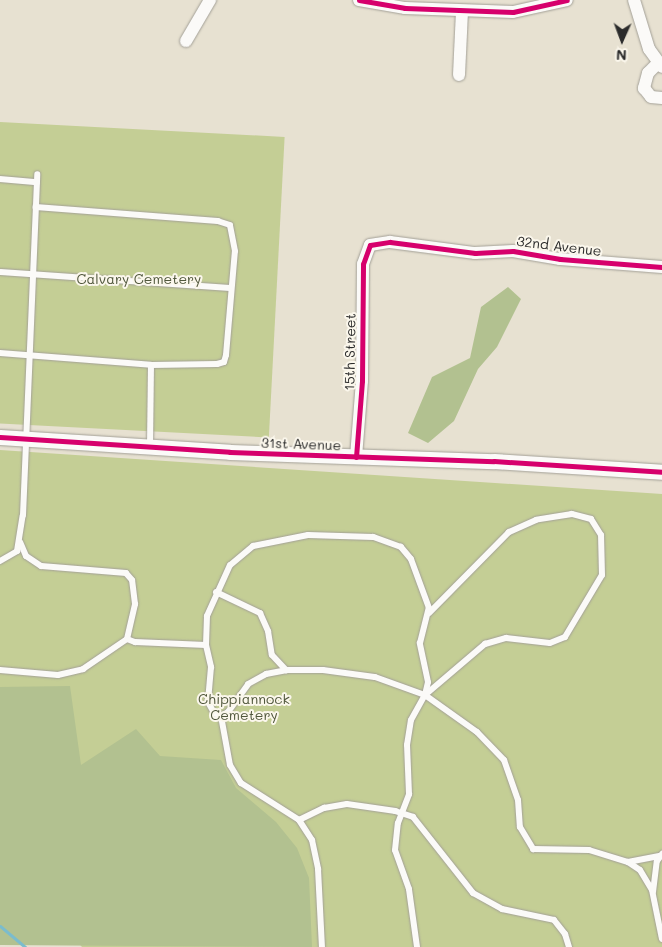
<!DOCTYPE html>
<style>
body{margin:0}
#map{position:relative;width:662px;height:947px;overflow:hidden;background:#e7e1d1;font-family:Mali,sans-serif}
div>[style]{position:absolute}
.green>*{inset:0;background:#c4ce95;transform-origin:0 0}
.forest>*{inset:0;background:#b2c190}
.stream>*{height:3px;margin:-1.5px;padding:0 1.5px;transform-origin:1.5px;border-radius:1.5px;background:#7bbccd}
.roads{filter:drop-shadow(0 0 1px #a3a097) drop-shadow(0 0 1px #a3a097)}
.service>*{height:6px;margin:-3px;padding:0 3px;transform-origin:3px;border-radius:3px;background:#fbfaf8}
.minor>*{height:12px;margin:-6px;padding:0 6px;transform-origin:6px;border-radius:6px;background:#fbfaf8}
.tertiary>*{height:15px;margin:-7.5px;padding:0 7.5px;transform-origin:7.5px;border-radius:7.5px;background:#fbfaf8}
.cycleway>*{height:5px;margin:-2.5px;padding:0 2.5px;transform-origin:2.5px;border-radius:2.5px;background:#d6006c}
span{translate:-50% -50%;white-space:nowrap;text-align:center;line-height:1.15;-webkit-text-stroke:4px #fbf7ec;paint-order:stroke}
.street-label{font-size:14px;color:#2b2b2b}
.park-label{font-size:14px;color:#50573c}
.north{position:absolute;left:597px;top:15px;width:50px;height:50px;-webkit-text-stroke:4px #fbf7ec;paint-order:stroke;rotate:182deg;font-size:14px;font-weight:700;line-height:20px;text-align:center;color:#2b2b2b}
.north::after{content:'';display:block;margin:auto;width:18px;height:22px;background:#2b2b2b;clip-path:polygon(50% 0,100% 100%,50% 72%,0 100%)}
</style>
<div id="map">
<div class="green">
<div style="left:0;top:122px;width:285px;height:301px;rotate:3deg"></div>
<div style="clip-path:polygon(0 450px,662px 494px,662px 947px,82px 947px,0 853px)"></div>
</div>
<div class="forest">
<div style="clip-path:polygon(508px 287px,521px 299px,497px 347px,478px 369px,454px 421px,428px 443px,408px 433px,432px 377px,470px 358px,481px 307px)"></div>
<div style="clip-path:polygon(70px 686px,81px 765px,136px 729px,160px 756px,221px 760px,236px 788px,276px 822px,297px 848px,309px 878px,312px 947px,0 945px,0 687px)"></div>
</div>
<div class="stream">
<div style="left:0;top:926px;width:33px;rotate:40deg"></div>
</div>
<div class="roads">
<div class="service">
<div style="left:0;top:179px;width:37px;rotate:5deg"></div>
<div style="left:0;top:272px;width:231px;rotate:4deg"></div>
<div style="left:0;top:353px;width:151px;rotate:4.5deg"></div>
<div style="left:151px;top:365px;width:66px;rotate:-0.9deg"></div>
<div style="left:217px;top:364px;width:7px;rotate:-16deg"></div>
<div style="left:224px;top:362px;width:7px;rotate:-74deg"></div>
<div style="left:226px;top:355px;width:104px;rotate:-85.1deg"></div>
<div style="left:235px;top:251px;width:26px;rotate:-101deg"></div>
<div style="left:230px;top:225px;width:13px;rotate:-162deg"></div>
<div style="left:218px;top:221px;width:183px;rotate:-175.6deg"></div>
<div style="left:150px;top:446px;width:81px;rotate:-89.3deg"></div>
<div style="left:0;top:561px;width:20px;rotate:-30deg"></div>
<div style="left:17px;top:551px;width:36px;rotate:-81deg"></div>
<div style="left:23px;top:515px;width:341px;rotate:-87.6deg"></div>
<div style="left:216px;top:592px;width:49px;rotate:25.5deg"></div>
<div style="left:260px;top:613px;width:20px;rotate:66deg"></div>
<div style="left:268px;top:631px;width:24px;rotate:81deg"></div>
<div style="left:272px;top:655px;width:21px;rotate:47deg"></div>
<div style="left:127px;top:639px;width:9px;rotate:21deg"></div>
<div style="left:135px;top:642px;width:71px;rotate:2.4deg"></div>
<div style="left:0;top:670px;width:58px;rotate:4.9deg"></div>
<div style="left:58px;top:675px;width:26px;rotate:-13deg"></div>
<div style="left:83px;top:669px;width:53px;rotate:-34.3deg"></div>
<div style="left:127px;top:639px;width:36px;rotate:-77deg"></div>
<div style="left:135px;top:604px;width:24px;rotate:-97deg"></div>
<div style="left:132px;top:580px;width:9px;rotate:-131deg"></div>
<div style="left:126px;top:573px;width:85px;rotate:-175.3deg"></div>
<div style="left:41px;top:566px;width:18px;rotate:-146deg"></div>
<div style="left:26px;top:556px;width:15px;rotate:-113deg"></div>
<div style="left:425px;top:695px;width:13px;rotate:-77deg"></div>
<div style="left:428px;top:682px;width:40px;rotate:-102deg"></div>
<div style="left:420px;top:643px;width:36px;rotate:-76deg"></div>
<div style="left:429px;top:608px;width:52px;rotate:-110.2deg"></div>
<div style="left:411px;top:559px;width:16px;rotate:-130deg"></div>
<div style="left:401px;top:547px;width:30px;rotate:-160deg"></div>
<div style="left:373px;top:537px;width:65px;rotate:-178.2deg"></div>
<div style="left:308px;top:535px;width:56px;rotate:168.7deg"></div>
<div style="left:253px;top:546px;width:30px;rotate:140deg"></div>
<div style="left:230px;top:565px;width:56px;rotate:114.3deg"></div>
<div style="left:207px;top:616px;width:29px;rotate:92deg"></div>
<div style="left:206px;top:645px;width:23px;rotate:77deg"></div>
<div style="left:211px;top:667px;width:35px;rotate:95deg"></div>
<div style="left:208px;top:702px;width:13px;rotate:61deg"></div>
<div style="left:214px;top:713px;width:8px;rotate:23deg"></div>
<div style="left:221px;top:716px;width:8px;rotate:-30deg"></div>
<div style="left:228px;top:712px;width:34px;rotate:-54deg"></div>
<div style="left:248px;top:684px;width:21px;rotate:-29deg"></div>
<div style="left:266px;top:674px;width:20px;rotate:-11deg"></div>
<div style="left:286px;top:670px;width:37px"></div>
<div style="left:323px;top:670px;width:52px;rotate:7.7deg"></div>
<div style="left:375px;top:677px;width:53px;rotate:19.8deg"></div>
<div style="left:425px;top:695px;width:64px;rotate:35.4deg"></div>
<div style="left:477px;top:732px;width:39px;rotate:46deg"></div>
<div style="left:504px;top:760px;width:42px;rotate:70.7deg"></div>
<div style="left:518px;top:800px;width:27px;rotate:86deg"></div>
<div style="left:520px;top:827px;width:26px;rotate:59deg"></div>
<div style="left:533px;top:849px;width:56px;rotate:1deg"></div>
<div style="left:589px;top:850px;width:41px;rotate:17.1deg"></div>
<div style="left:628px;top:862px;width:14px;rotate:34deg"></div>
<div style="left:640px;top:870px;width:23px;rotate:59deg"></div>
<div style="left:652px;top:890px;width:50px;rotate:78.5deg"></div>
<div style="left:221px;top:716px;width:50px;rotate:79.6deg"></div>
<div style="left:230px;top:765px;width:21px;rotate:59deg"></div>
<div style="left:241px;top:783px;width:69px;rotate:32.5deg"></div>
<div style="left:299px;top:820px;width:24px;rotate:57deg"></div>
<div style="left:312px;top:840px;width:30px;rotate:78deg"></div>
<div style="left:318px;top:869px;width:78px;rotate:87.1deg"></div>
<div style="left:299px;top:820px;width:28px;rotate:-26deg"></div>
<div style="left:324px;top:808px;width:23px;rotate:-10deg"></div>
<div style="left:347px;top:804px;width:49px;rotate:8.3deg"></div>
<div style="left:395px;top:811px;width:19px;rotate:18deg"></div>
<div style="left:413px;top:817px;width:97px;rotate:51.7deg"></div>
<div style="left:473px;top:893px;width:33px;rotate:29deg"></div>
<div style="left:502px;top:909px;width:53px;rotate:11.9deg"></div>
<div style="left:554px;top:920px;width:18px;rotate:52deg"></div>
<div style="left:565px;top:934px;width:14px;rotate:73deg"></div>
<div style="left:628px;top:862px;width:33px;rotate:-11deg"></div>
<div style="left:653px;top:892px;width:31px;rotate:-83deg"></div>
<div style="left:657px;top:861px;width:9px;rotate:-54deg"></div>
<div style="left:417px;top:947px;width:59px;rotate:-97.9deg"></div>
<div style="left:409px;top:889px;width:41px;rotate:-109.7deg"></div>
<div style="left:395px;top:850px;width:27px;rotate:-84deg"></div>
<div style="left:398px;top:823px;width:31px;rotate:-69deg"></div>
<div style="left:409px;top:794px;width:49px;rotate:-92.3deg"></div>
<div style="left:407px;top:745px;width:25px;rotate:-81deg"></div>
<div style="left:411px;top:720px;width:29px;rotate:-61deg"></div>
<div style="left:425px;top:695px;width:79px;rotate:-40.4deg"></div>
<div style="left:485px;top:644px;width:22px;rotate:-16deg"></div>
<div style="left:506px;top:638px;width:44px;rotate:6.5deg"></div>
<div style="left:550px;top:643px;width:16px;rotate:-22deg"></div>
<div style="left:565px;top:637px;width:72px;rotate:-59.2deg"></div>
<div style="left:602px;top:575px;width:40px;rotate:-91.4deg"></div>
<div style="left:601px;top:535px;width:19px;rotate:-122deg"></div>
<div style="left:591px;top:519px;width:20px;rotate:-165deg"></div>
<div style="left:572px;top:514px;width:36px;rotate:171deg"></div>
<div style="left:536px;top:520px;width:30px;rotate:156deg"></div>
<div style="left:509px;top:532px;width:114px;rotate:134.6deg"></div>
</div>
<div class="minor">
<div style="left:359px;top:0;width:47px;rotate:9.9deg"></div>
<div style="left:405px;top:8px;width:108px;rotate:2.1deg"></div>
<div style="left:513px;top:12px;width:55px;rotate:-12.5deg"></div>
<div style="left:634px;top:0;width:51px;rotate:73deg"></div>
<div style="left:649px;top:49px;width:22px;rotate:54deg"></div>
<div style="left:186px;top:41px;width:48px;rotate:-59.7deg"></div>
<div style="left:658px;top:63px;width:14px;rotate:135deg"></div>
<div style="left:648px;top:73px;width:16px;rotate:105deg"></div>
<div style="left:644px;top:88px;width:11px;rotate:52deg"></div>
<div style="left:651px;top:97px;width:11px;rotate:5deg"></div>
<div style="left:459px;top:75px;width:64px;rotate:-87.3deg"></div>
<div style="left:356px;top:457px;width:76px;rotate:-85.5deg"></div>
<div style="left:362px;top:381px;width:117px;rotate:-89.5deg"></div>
<div style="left:363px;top:264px;width:20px;rotate:-70deg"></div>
<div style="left:370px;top:245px;width:20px;rotate:-9deg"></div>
<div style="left:390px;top:242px;width:86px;rotate:7.4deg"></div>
<div style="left:475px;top:253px;width:38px;rotate:-3deg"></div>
<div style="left:513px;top:251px;width:48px;rotate:9.7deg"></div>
<div style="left:560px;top:259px;width:102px;rotate:4.5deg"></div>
</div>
<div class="tertiary">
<div style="left:0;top:437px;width:230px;rotate:3.7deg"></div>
<div style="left:230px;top:452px;width:264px;rotate:2deg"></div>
<div style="left:494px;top:461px;width:168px;rotate:3.7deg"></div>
</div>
</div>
<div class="cycleway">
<div style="left:359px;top:0;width:47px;rotate:9.9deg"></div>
<div style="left:405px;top:8px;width:108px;rotate:2.1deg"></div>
<div style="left:513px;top:12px;width:55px;rotate:-12.5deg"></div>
<div style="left:0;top:437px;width:230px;rotate:3.7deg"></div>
<div style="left:230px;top:452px;width:264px;rotate:2deg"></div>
<div style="left:494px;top:461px;width:168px;rotate:3.7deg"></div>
<div style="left:356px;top:457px;width:76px;rotate:-85.5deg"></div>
<div style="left:362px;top:381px;width:117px;rotate:-89.5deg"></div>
<div style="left:363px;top:264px;width:20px;rotate:-70deg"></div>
<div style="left:370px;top:245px;width:20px;rotate:-9deg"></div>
<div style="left:390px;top:242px;width:86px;rotate:7.4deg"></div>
<div style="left:475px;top:253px;width:38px;rotate:-3deg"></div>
<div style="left:513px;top:251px;width:48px;rotate:9.7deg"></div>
<div style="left:560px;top:259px;width:102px;rotate:4.5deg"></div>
</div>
<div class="street-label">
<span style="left:559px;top:246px;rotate:7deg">32nd Avenue</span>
<span style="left:350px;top:352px;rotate:-89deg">15th Street</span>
<span style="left:301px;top:444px;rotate:2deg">31st Avenue</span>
</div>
<div class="park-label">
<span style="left:139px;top:279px">Calvary Cemetery</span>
<span style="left:244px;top:707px">Chippiannock<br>Cemetery</span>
</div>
<div class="north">N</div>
</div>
